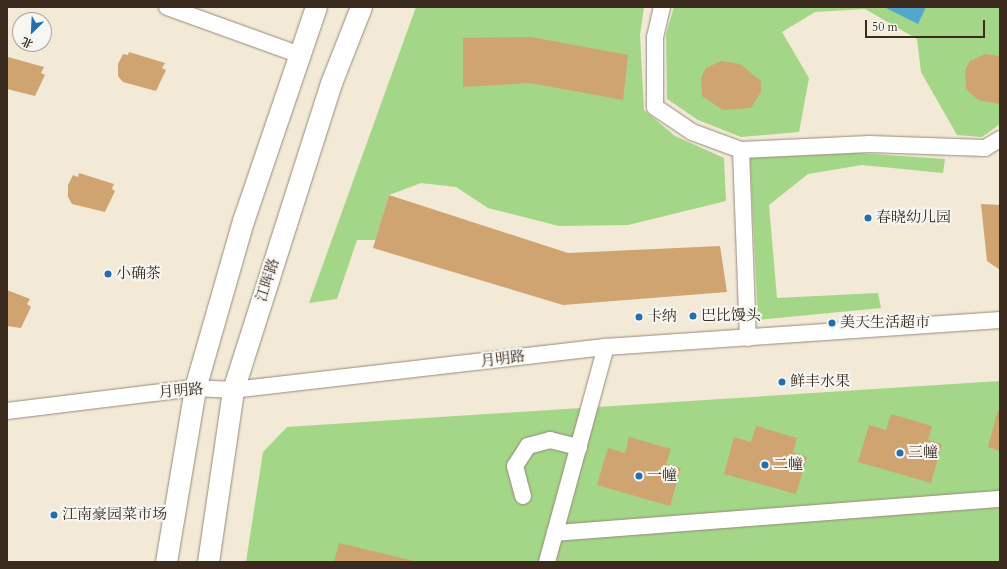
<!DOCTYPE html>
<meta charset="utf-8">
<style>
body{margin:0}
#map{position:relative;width:1007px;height:569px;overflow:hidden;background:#f2e9d6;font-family:Cardo,"Noto Serif SC",serif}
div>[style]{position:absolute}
.green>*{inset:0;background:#a3d686}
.water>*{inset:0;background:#52a7ce}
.building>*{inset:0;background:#d0a470}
.roads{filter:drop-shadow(0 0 1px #968a7a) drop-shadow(0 0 1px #968a7a)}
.minor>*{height:16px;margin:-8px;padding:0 8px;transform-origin:8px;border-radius:8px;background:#fff}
.major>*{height:21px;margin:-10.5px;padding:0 10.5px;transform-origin:10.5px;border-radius:10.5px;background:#fff}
.dots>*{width:11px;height:11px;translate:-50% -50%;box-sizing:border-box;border:2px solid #f6f6f2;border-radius:50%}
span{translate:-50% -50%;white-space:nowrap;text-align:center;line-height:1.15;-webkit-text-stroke:4px #f6f6f2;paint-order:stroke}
.poi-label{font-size:15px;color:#3b2a1e}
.left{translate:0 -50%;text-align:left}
.street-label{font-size:15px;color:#3b2a1e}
.frame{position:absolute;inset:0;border:8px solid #3b2a1e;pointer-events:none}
.north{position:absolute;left:12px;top:12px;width:40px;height:40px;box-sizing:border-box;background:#f6f6f2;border:1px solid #aba49d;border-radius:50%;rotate:204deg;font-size:11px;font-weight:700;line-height:16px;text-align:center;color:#3b2a1e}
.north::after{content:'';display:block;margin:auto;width:14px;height:18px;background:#1f6fb2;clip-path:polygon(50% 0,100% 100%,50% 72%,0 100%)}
.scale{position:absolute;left:865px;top:20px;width:120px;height:18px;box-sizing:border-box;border:2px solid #3b2a1e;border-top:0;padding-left:5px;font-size:12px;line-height:14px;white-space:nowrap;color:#3b2a1e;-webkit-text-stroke:3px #f6f6f2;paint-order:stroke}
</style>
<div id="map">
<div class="green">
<div style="clip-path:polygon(416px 7px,644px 7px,640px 35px,644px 110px,675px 136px,724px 158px,726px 201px,628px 225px,559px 226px,488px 208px,456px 187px,421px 183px,389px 195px,376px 240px,357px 240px,337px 299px,309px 303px)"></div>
<div style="clip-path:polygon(674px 7px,1000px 7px,1000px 124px,982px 137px,957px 135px,921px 72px,917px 39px,865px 9px,815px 12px,782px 32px,809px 78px,799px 132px,741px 137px,698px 120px,667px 99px,666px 34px)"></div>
<div style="clip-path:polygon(856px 153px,945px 159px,943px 173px,862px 165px,808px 174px,769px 205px,777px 298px,878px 293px,881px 308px,758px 320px,750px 158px)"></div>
<div style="clip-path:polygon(1000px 381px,1000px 562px,246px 562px,263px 452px,287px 427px)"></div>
</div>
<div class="water">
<div style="clip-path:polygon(884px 7px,926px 7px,918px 24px)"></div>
</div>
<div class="building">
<div style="clip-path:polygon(531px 37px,628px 55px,623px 100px,530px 83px,463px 87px,463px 38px)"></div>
<div style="clip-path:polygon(129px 52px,165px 63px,162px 68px,166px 70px,156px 91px,123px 82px,118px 76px,118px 64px,123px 54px,128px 55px)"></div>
<div style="clip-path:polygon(985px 54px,1000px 56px,1000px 104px,978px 100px,966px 89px,965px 70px,970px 61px)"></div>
<div style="clip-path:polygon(8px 57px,44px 67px,41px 73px,45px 75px,35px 96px,7px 89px)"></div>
<div style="clip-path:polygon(721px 61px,740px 64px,761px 81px,761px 92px,751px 108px,723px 110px,702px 96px,701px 78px,706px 68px)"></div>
<div style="clip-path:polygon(79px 173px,114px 184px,112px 189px,115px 191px,105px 212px,72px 204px,68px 197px,68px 185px,73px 175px,78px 177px)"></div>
<div style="clip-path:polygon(389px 195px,568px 253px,720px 246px,727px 292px,563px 305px,373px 248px)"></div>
<div style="clip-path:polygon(981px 204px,1000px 205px,1000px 270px,987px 261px)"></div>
<div style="clip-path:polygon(7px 290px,30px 299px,27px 304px,31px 307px,21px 328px,7px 326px)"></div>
<div style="clip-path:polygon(998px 410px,1000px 411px,1000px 451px,988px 447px)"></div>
<div style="clip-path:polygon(891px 414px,932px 426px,928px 440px,942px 444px,931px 483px,858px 462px,869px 425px,886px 430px)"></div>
<div style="clip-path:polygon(756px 426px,797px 438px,793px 452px,807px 457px,796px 494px,724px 474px,734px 437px,751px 442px)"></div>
<div style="clip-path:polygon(629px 437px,671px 449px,666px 464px,681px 468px,670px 506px,597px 485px,608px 448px,625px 453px)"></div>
<div style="clip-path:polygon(339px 543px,414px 561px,414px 562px,334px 562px)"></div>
</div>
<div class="roads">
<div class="minor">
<div style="left:167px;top:7px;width:141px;rotate:19.8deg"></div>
<div style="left:662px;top:7px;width:31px;rotate:103deg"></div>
<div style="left:655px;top:37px;width:70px;rotate:90deg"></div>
<div style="left:655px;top:107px;width:45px;rotate:34deg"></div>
<div style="left:692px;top:132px;width:52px;rotate:20.2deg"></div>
<div style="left:741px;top:150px;width:128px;rotate:-2.7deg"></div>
<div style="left:869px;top:144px;width:116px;rotate:2deg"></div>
<div style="left:985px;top:148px;width:17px;rotate:-31deg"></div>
<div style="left:741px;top:150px;width:188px;rotate:87.9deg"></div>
<div style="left:7px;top:411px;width:189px;rotate:-7deg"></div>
<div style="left:195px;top:388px;width:38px;rotate:3deg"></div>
<div style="left:233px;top:390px;width:375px;rotate:-6.6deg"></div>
<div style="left:606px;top:347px;width:395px;rotate:-3.9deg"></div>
<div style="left:523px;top:496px;width:31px;rotate:-105deg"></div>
<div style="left:515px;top:466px;width:24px;rotate:-57deg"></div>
<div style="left:528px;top:446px;width:23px;rotate:-15deg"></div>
<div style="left:550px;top:440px;width:30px;rotate:14deg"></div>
<div style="left:555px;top:533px;width:446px;rotate:-4.4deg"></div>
<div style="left:547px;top:562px;width:223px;rotate:-74.7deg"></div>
</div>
<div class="major">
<div style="left:166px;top:562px;width:176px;rotate:-80.5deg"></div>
<div style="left:195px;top:388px;width:174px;rotate:-74deg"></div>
<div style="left:243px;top:221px;width:226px;rotate:-71.2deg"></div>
<div style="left:208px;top:562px;width:174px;rotate:-81.7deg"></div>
<div style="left:233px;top:390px;width:322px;rotate:-72.3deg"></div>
<div style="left:331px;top:83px;width:82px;rotate:-68.5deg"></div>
</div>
</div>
<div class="dots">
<div style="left:868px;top:218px;background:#1f6fb2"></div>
<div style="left:108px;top:274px;background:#1f6fb2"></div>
<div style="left:693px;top:316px;background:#1f6fb2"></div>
<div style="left:639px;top:317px;background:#1f6fb2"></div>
<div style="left:832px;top:323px;background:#1f6fb2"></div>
<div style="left:782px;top:382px;background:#1f6fb2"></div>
<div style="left:900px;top:453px;background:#1f6fb2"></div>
<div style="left:765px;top:465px;background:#1f6fb2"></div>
<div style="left:639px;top:476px;background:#1f6fb2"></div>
<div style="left:54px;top:515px;background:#1f6fb2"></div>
</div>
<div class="poi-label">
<span class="left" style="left:876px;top:218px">春晓幼儿园</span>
<span class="left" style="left:116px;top:274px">小确茶</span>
<span class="left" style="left:701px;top:316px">巴比馒头</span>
<span class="left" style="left:647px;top:317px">卡纳</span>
<span class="left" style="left:840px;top:323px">美天生活超市</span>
<span class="left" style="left:790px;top:382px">鲜丰水果</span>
<span class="left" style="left:908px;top:453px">三幢</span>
<span class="left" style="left:773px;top:465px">二幢</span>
<span class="left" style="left:647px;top:476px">一幢</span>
<span class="left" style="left:62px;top:515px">江南豪园菜市场</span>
</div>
<div class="street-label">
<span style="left:268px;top:280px;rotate:-72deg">江晖路</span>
<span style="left:503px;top:359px;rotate:-7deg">月明路</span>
<span style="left:181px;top:391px;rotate:-5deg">月明路</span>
</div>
<div class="frame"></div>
<div class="north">北</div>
<div class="scale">50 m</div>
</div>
